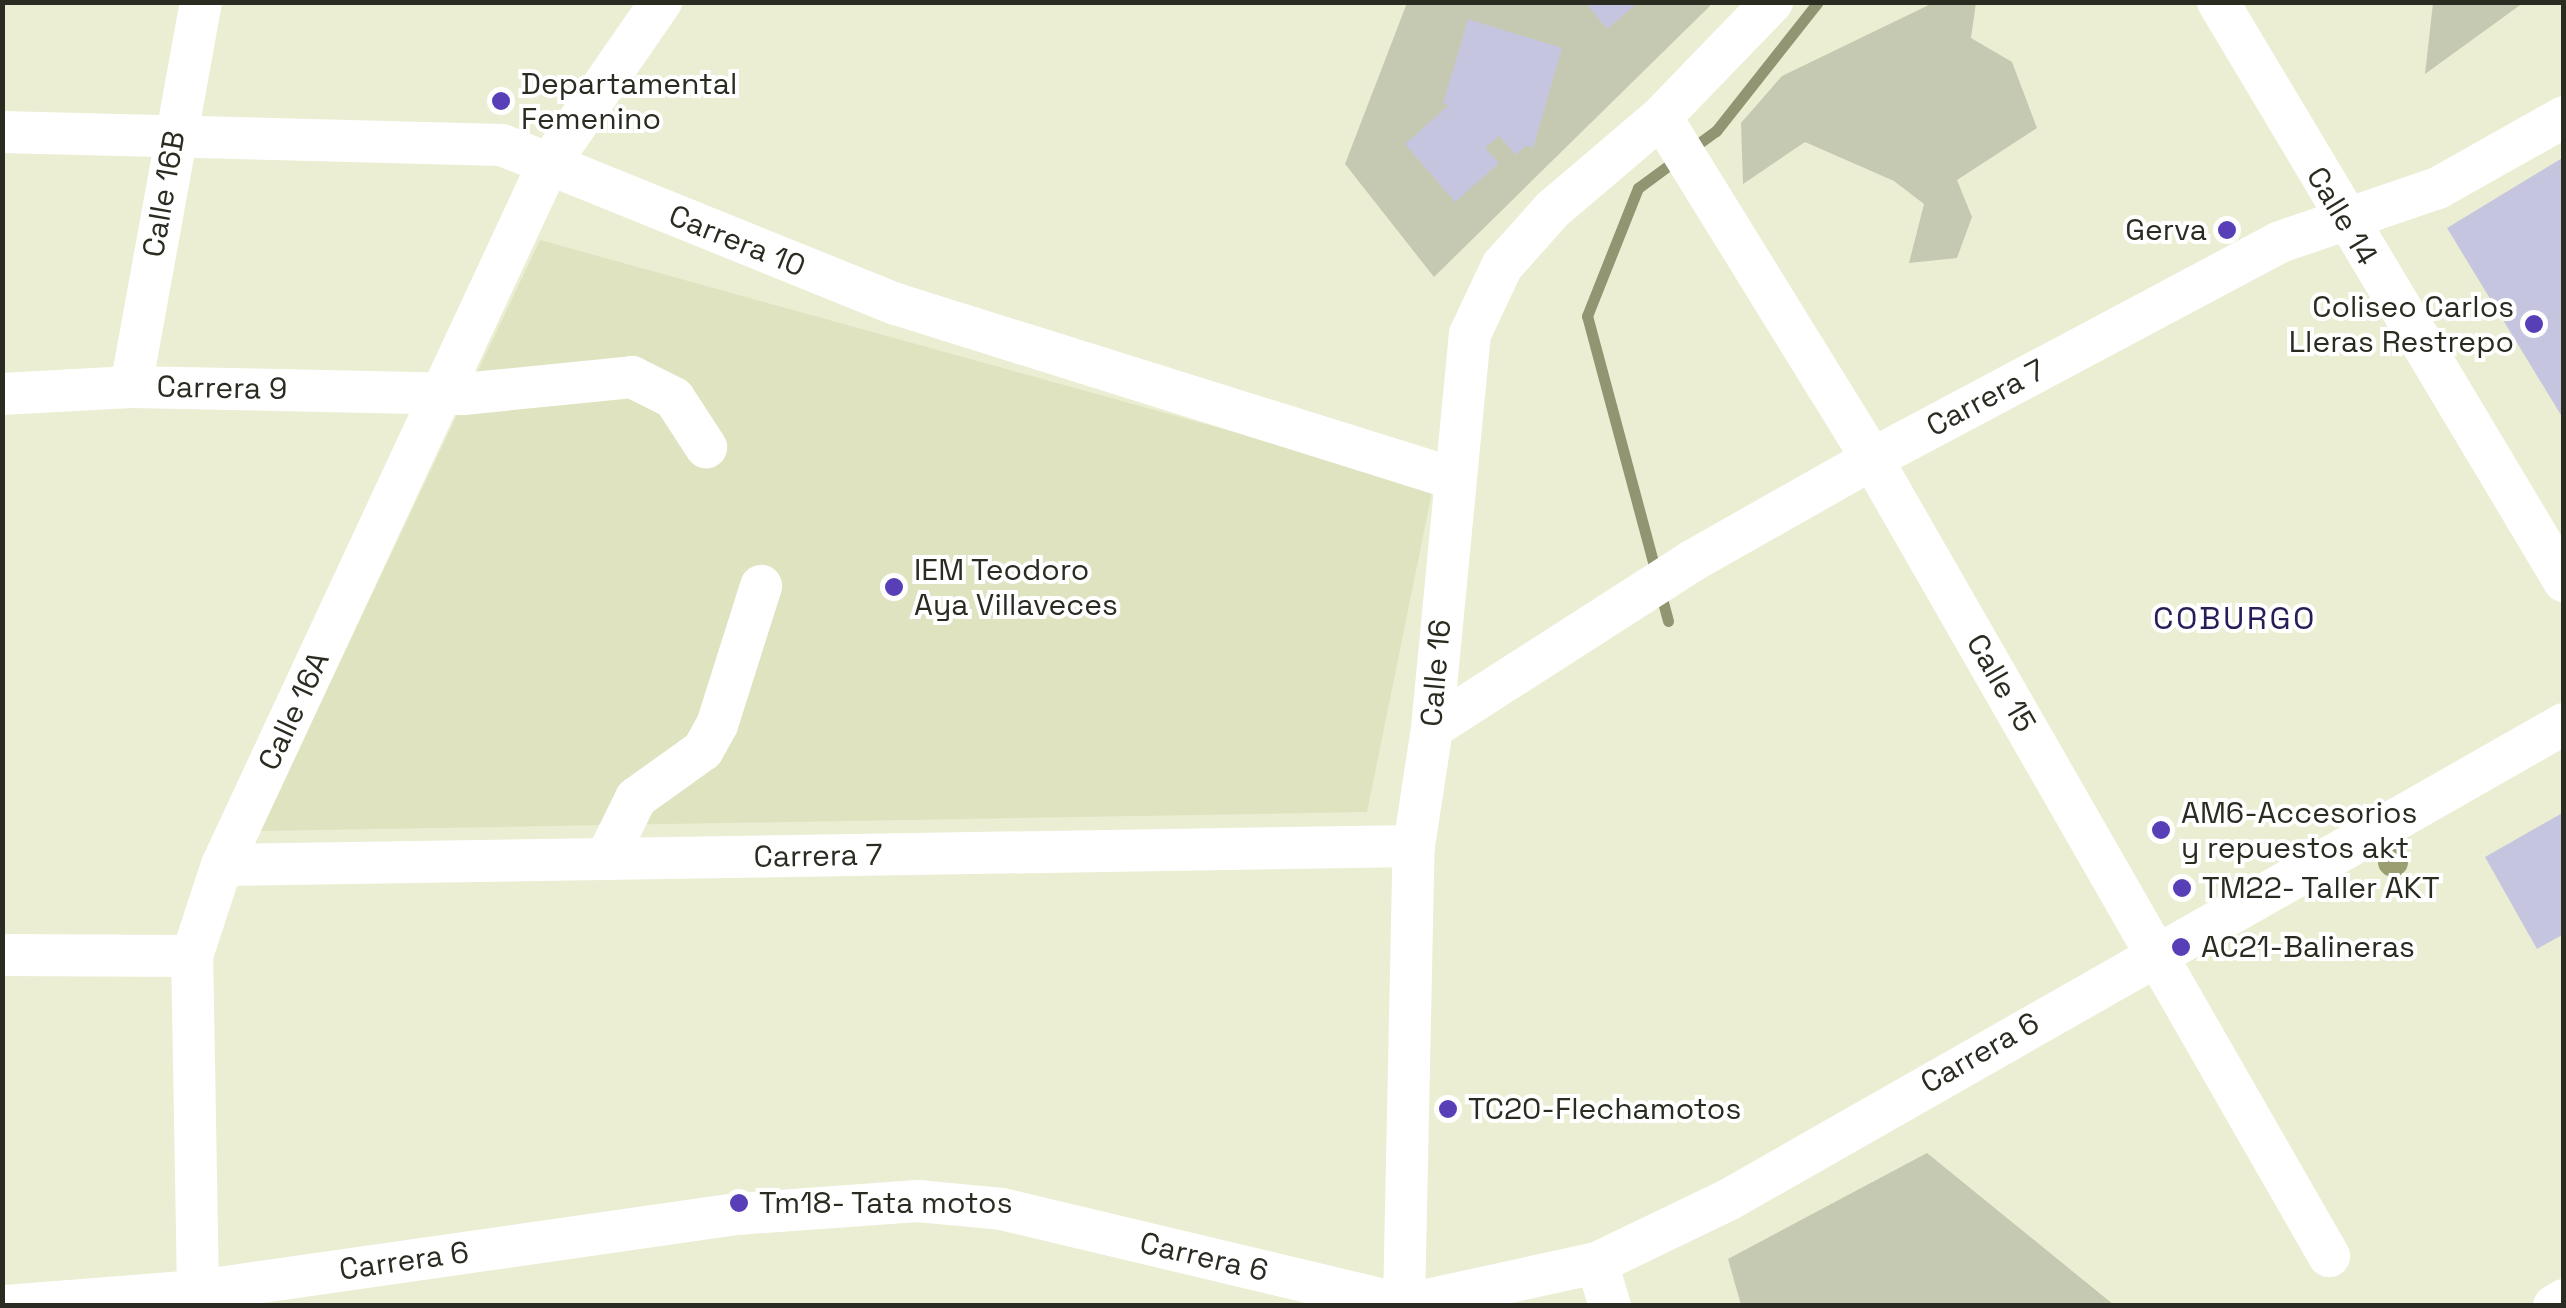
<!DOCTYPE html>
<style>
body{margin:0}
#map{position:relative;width:2566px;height:1308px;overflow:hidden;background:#ebeed3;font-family:"Space Grotesk",sans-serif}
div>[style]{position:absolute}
.built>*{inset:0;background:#dfe3c0}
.green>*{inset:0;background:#c6c9b1}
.stream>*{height:11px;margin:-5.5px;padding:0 5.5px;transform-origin:5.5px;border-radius:5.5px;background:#929571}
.building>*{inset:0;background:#c6c5df}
.minor>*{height:42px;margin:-21px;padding:0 21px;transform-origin:21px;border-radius:21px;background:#fff}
.trees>*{width:30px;height:30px;margin:-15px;border-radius:50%;background:#9a9e71}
.dots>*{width:28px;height:28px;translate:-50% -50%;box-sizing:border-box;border:5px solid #fff;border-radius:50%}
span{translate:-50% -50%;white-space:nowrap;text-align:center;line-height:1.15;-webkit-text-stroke:8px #fff;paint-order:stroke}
.poi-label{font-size:30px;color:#2a2b21}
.left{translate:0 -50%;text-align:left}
.right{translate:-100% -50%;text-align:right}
.street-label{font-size:30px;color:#2a2b21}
.neighbourhood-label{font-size:32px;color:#281d57;letter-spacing:2.5px}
.frame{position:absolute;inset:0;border:5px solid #2a2b21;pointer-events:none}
</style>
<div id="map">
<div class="built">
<div style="clip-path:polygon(540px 240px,1433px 487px,1367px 812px,260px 831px)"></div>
</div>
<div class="green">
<div style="clip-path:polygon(1407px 3px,1713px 3px,1434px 277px,1345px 164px)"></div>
<div style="clip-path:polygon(1976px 3px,1971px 38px,2012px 62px,2037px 128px,1957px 180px,1972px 217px,1957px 258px,1909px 263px,1924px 204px,1894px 181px,1805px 142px,1743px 184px,1741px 123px,1782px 76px,1933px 3px)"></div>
<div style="clip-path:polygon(2433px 3px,2433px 2px,2523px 3px,2425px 74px)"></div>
<div style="clip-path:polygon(1927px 1153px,2114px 1305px,1741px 1305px,1728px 1259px)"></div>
</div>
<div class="stream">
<div style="left:1691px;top:149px;width:31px;rotate:-36deg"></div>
<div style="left:1716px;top:131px;width:164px;rotate:-51.7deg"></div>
<div style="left:1656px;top:573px;width:266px;rotate:-105deg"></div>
<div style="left:1587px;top:316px;width:138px;rotate:-68.3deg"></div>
<div style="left:1638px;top:188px;width:47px;rotate:-36.4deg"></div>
<div style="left:1660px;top:591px;width:31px;rotate:75deg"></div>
</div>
<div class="building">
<div style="clip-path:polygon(1585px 2px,1639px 2px,1607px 29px)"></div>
<div style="clip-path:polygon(1468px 19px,1562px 48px,1533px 148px,1526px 145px,1516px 155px,1499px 136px,1485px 148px,1499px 163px,1455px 202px,1405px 144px,1449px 105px,1443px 104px)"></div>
<div style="clip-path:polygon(2564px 157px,2564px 420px,2447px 228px)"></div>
<div style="clip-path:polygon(2564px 812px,2564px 934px,2537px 949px,2485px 857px)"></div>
</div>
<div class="minor">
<div style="left:2218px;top:2px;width:675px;rotate:59.14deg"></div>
<div style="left:1661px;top:117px;width:402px;rotate:58.3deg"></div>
<div style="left:1872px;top:459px;width:919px;rotate:60.17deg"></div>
<div style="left:2px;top:132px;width:500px;rotate:1.49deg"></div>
<div style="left:502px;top:145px;width:425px;rotate:22deg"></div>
<div style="left:896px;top:304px;width:583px;rotate:17.38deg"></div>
<div style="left:131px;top:387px;width:391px;rotate:-79.7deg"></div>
<div style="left:2px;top:394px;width:129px;rotate:-3.1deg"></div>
<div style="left:131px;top:387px;width:332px;rotate:1.2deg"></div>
<div style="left:463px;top:394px;width:170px;rotate:-5.7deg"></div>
<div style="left:632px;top:377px;width:47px;rotate:26.6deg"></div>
<div style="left:674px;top:398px;width:59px;rotate:56.9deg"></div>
<div style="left:1432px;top:728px;width:309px;rotate:-32.7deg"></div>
<div style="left:1692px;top:561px;width:207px;rotate:-29.5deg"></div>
<div style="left:1872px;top:459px;width:462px;rotate:-28deg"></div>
<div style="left:2280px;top:242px;width:167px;rotate:-18.9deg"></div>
<div style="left:2438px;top:188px;width:145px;rotate:-29.4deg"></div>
<div style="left:606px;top:859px;width:68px;rotate:-63.8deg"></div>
<div style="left:636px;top:798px;width:82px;rotate:-35.6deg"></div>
<div style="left:703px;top:750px;width:29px;rotate:-61deg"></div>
<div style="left:717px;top:725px;width:146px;rotate:-72.4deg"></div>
<div style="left:222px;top:865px;width:1192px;rotate:-0.91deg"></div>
<div style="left:2px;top:955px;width:190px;rotate:0.3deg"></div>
<div style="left:1597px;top:1263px;width:45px;rotate:73.2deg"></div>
<div style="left:198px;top:1291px;width:335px;rotate:-91deg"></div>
<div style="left:192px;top:956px;width:96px;rotate:-71.8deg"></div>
<div style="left:222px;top:865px;width:770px;rotate:-65.03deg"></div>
<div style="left:547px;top:167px;width:201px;rotate:-55.4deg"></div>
<div style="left:1404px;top:1305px;width:459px;rotate:-88.8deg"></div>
<div style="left:1414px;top:846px;width:119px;rotate:-81.3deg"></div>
<div style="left:1432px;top:728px;width:396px;rotate:-84.5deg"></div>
<div style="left:1470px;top:334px;width:75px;rotate:-64.8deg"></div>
<div style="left:1502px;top:266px;width:76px;rotate:-48.2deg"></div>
<div style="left:1553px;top:209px;width:142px;rotate:-40.4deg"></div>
<div style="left:1661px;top:117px;width:160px;rotate:-46deg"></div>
<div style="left:6px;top:1306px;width:193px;rotate:-4.5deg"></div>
<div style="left:198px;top:1291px;width:544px;rotate:-8.13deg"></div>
<div style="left:737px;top:1214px;width:181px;rotate:-4.1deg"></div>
<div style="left:918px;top:1201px;width:84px;rotate:5.4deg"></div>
<div style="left:1002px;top:1209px;width:413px;rotate:13.4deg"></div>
<div style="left:1404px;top:1305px;width:198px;rotate:-12.3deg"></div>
<div style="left:1597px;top:1263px;width:145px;rotate:-25.7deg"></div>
<div style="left:1728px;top:1200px;width:962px;rotate:-29.66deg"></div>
<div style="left:2554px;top:1306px;width:12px;rotate:-31deg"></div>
</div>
<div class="trees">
<div style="left:2393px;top:862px"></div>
</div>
<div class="dots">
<div style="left:501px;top:101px;background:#583fb7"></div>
<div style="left:2227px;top:230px;background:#583fb7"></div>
<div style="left:2534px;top:324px;background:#583fb7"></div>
<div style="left:894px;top:587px;background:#583fb7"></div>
<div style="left:2161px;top:830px;background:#583fb7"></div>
<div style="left:2182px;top:888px;background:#583fb7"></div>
<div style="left:2181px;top:947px;background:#583fb7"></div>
<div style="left:1448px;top:1109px;background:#583fb7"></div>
<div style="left:739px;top:1203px;background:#583fb7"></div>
</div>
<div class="poi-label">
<span class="left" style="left:521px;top:101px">Departamental<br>Femenino</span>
<span class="right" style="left:2207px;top:230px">Gerva</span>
<span class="right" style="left:2514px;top:324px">Coliseo Carlos<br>Lleras Restrepo</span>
<span class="left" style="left:914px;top:587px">IEM Teodoro<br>Aya Villaveces</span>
<span class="left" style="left:2181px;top:830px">AM6-Accesorios<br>y repuestos akt</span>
<span class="left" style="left:2202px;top:888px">TM22- Taller AKT</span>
<span class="left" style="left:2201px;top:947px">AC21-Balineras</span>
<span class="left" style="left:1468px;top:1109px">TC20-Flechamotos</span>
<span class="left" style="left:759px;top:1203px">Tm18- Tata motos</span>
</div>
<div class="street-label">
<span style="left:164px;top:194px;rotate:-80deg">Calle 16B</span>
<span style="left:2342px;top:216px;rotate:59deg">Calle 14</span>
<span style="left:737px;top:241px;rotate:22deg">Carrera 10</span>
<span style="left:222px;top:388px;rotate:1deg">Carrera 9</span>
<span style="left:1986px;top:398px;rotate:-28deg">Carrera 7</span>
<span style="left:1436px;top:673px;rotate:-85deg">Calle 16</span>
<span style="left:2001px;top:683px;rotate:60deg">Calle 15</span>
<span style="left:294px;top:711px;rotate:-65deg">Calle 16A</span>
<span style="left:818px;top:856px;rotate:-1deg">Carrera 7</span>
<span style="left:1980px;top:1053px;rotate:-30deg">Carrera 6</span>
<span style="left:1204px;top:1257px;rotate:13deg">Carrera 6</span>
<span style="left:404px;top:1261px;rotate:-8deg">Carrera 6</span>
</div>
<div class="neighbourhood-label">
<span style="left:2235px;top:618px">COBURGO</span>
</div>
<div class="frame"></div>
</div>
